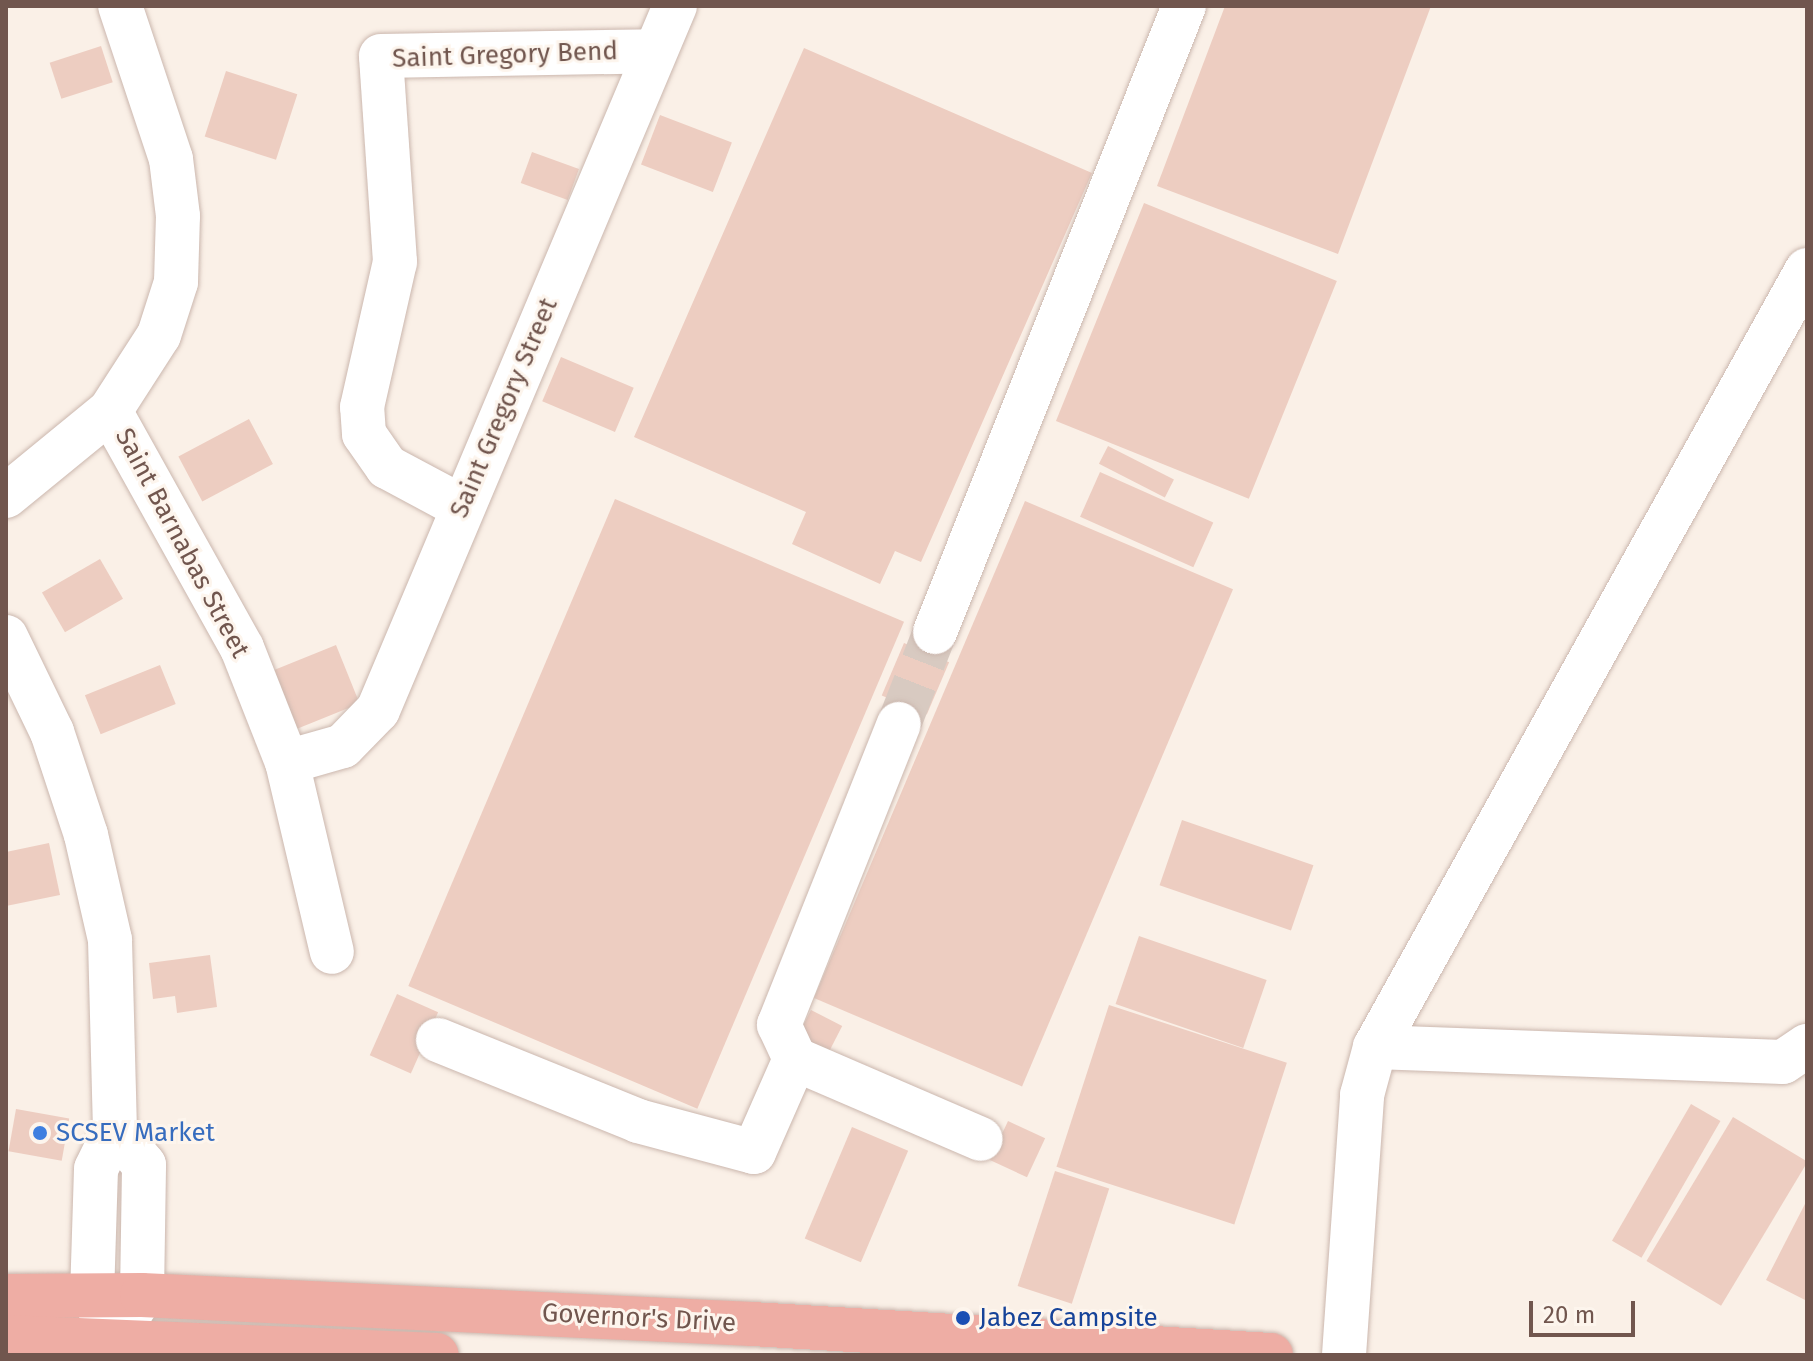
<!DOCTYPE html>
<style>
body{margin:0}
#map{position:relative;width:1813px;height:1361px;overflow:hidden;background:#faf0e7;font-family:"Fira Sans",sans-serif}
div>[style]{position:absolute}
.building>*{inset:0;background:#edcdc1;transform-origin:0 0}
.minor-tunnel>*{height:44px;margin-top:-22px;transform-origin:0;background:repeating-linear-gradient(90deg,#d8cac1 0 44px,transparent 0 66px)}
.roads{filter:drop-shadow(0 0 2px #cbb7ae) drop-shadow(0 0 2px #cbb7ae)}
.minor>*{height:44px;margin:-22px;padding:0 22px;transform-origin:22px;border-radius:22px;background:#fff}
.highway>*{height:44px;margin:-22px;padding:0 22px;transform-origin:22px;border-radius:22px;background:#eeada4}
.dots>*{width:22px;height:22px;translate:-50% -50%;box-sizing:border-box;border:4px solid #fdf5ed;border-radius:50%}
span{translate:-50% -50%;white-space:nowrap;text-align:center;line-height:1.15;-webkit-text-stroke:6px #fdf5ed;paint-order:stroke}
.street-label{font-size:26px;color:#71564e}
.shop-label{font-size:26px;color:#366cbe}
.left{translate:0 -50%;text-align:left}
.transit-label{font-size:26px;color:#164399}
.frame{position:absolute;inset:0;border:8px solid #71564e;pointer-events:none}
.scale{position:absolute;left:1529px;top:1301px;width:106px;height:36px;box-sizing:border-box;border:4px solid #71564e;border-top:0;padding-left:10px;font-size:24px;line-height:28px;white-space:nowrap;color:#71564e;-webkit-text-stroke:6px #fdf5ed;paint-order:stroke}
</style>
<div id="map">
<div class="building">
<div style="clip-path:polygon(1225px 6px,1431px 6px,1338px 254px,1157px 186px)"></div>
<div style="left:101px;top:46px;width:38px;height:54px;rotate:72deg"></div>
<div style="clip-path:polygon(804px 48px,1092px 173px,921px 562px,895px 551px,880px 584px,792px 544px,806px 512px,634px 437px)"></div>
<div style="left:226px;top:71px;width:75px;height:69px;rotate:18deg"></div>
<div style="left:660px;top:115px;width:77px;height:53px;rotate:21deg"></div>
<div style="left:532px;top:152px;width:50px;height:33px;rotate:20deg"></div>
<div style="left:1144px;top:203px;width:208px;height:235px;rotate:22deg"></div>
<div style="left:561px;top:357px;width:79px;height:48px;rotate:23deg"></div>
<div style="left:249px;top:419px;width:51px;height:80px;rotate:62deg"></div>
<div style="left:1108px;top:446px;width:74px;height:20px;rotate:27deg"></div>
<div style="left:1100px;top:472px;width:124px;height:49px;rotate:24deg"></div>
<div style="left:615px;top:499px;width:314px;height:529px;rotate:23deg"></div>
<div style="left:1025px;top:501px;width:226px;height:540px;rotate:23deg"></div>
<div style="left:100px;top:559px;width:46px;height:67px;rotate:60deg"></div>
<div style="left:904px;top:643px;width:49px;height:57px;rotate:23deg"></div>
<div style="left:336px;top:645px;width:63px;height:70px;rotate:68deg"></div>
<div style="left:160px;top:665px;width:42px;height:81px;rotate:68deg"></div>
<div style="left:1182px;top:820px;width:139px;height:69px;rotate:19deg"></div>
<div style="clip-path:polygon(49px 843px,60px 895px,6px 906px,6px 852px)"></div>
<div style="left:1139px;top:936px;width:135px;height:72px;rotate:19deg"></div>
<div style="clip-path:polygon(210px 955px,217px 1007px,177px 1013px,175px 996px,153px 999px,149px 963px)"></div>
<div style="left:397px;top:994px;width:45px;height:67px;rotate:24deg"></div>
<div style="left:1109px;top:1005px;width:187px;height:170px;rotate:18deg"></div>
<div style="left:811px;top:1010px;width:35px;height:33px;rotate:27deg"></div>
<div style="left:1691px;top:1104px;width:34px;height:158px;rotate:30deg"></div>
<div style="left:16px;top:1109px;width:54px;height:43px;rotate:10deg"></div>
<div style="left:1733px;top:1117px;width:87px;height:168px;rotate:31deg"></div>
<div style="left:1008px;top:1121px;width:41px;height:43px;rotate:25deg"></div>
<div style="left:852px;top:1127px;width:61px;height:121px;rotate:23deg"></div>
<div style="left:1055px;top:1171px;width:57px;height:121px;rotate:18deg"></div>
<div style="clip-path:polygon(1807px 1200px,1807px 1301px,1766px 1280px)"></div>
</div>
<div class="minor-tunnel">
<div style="left:899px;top:724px;width:99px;rotate:-68.6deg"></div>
</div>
<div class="roads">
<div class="minor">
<div style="left:110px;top:411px;width:271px;rotate:60.9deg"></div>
<div style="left:242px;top:648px;width:123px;rotate:68.5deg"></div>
<div style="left:287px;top:762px;width:195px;rotate:76.7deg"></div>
<div style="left:6px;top:496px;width:134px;rotate:-39.3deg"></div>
<div style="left:110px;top:411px;width:90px;rotate:-57.2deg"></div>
<div style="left:159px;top:335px;width:56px;rotate:-72.2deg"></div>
<div style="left:176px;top:282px;width:66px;rotate:-88.3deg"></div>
<div style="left:178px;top:216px;width:57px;rotate:-97deg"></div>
<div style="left:171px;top:159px;width:161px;rotate:-108.4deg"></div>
<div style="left:462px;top:507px;width:85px;rotate:-151.9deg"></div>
<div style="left:387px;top:467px;width:40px;rotate:-124.9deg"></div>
<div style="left:364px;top:434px;width:27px;rotate:-94deg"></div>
<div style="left:362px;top:407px;width:149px;rotate:-77.2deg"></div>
<div style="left:395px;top:262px;width:206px;rotate:-93.9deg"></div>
<div style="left:381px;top:56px;width:274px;rotate:-1deg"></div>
<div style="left:935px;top:632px;width:674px;rotate:-68.31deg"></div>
<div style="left:6px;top:637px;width:106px;rotate:64.2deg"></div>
<div style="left:52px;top:732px;width:108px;rotate:71.7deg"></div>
<div style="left:86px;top:835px;width:108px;rotate:77.1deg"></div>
<div style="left:110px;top:940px;width:190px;rotate:88.5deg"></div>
<div style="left:115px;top:1130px;width:43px;rotate:116deg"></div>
<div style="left:96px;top:1169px;width:125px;rotate:91.8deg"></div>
<div style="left:92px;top:1294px;width:49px;rotate:63.4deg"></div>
<div style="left:114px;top:1338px;width:51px;rotate:-56.9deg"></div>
<div style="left:142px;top:1295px;width:130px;rotate:-89.1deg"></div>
<div style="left:144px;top:1165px;width:45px;rotate:-129.6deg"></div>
<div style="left:287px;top:762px;width:58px;rotate:-15.9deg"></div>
<div style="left:343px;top:746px;width:50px;rotate:-45.8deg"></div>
<div style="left:378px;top:710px;width:764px;rotate:-67.13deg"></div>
<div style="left:438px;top:1040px;width:216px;rotate:22deg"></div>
<div style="left:638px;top:1121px;width:120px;rotate:15deg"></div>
<div style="left:754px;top:1152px;width:102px;rotate:-66.2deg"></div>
<div style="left:795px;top:1059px;width:38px;rotate:-115deg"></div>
<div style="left:779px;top:1025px;width:324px;rotate:-68.3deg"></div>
<div style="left:1375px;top:1047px;width:408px;rotate:2.1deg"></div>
<div style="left:1783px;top:1062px;width:29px;rotate:-34deg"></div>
<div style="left:795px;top:1059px;width:202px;rotate:23.3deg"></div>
<div style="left:1344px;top:1355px;width:261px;rotate:-86deg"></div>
<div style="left:1362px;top:1095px;width:50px;rotate:-74.8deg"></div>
<div style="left:1375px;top:1047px;width:889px;rotate:-60.93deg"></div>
</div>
<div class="highway">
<div style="left:6px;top:1296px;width:136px;rotate:-0.4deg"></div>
<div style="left:142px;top:1295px;width:611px;rotate:2.72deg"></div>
<div style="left:752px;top:1324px;width:520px;rotate:3.42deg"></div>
<div style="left:6px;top:1337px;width:431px;rotate:2.4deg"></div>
</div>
</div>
<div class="dots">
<div style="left:40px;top:1133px;background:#3f7fe0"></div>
<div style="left:963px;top:1318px;background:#1a4fb4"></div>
</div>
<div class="street-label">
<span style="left:505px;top:55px;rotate:-2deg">Saint Gregory Bend</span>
<span style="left:504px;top:408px;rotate:-67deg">Saint Gregory Street</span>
<span style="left:182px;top:543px;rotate:62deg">Saint Barnabas Street</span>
<span style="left:639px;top:1318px;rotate:3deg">Governor's Drive</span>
</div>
<div class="shop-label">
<span class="left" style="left:56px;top:1133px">SCSEV Market</span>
</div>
<div class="transit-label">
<span class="left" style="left:979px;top:1318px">Jabez Campsite</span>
</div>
<div class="frame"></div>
<div class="scale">20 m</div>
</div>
